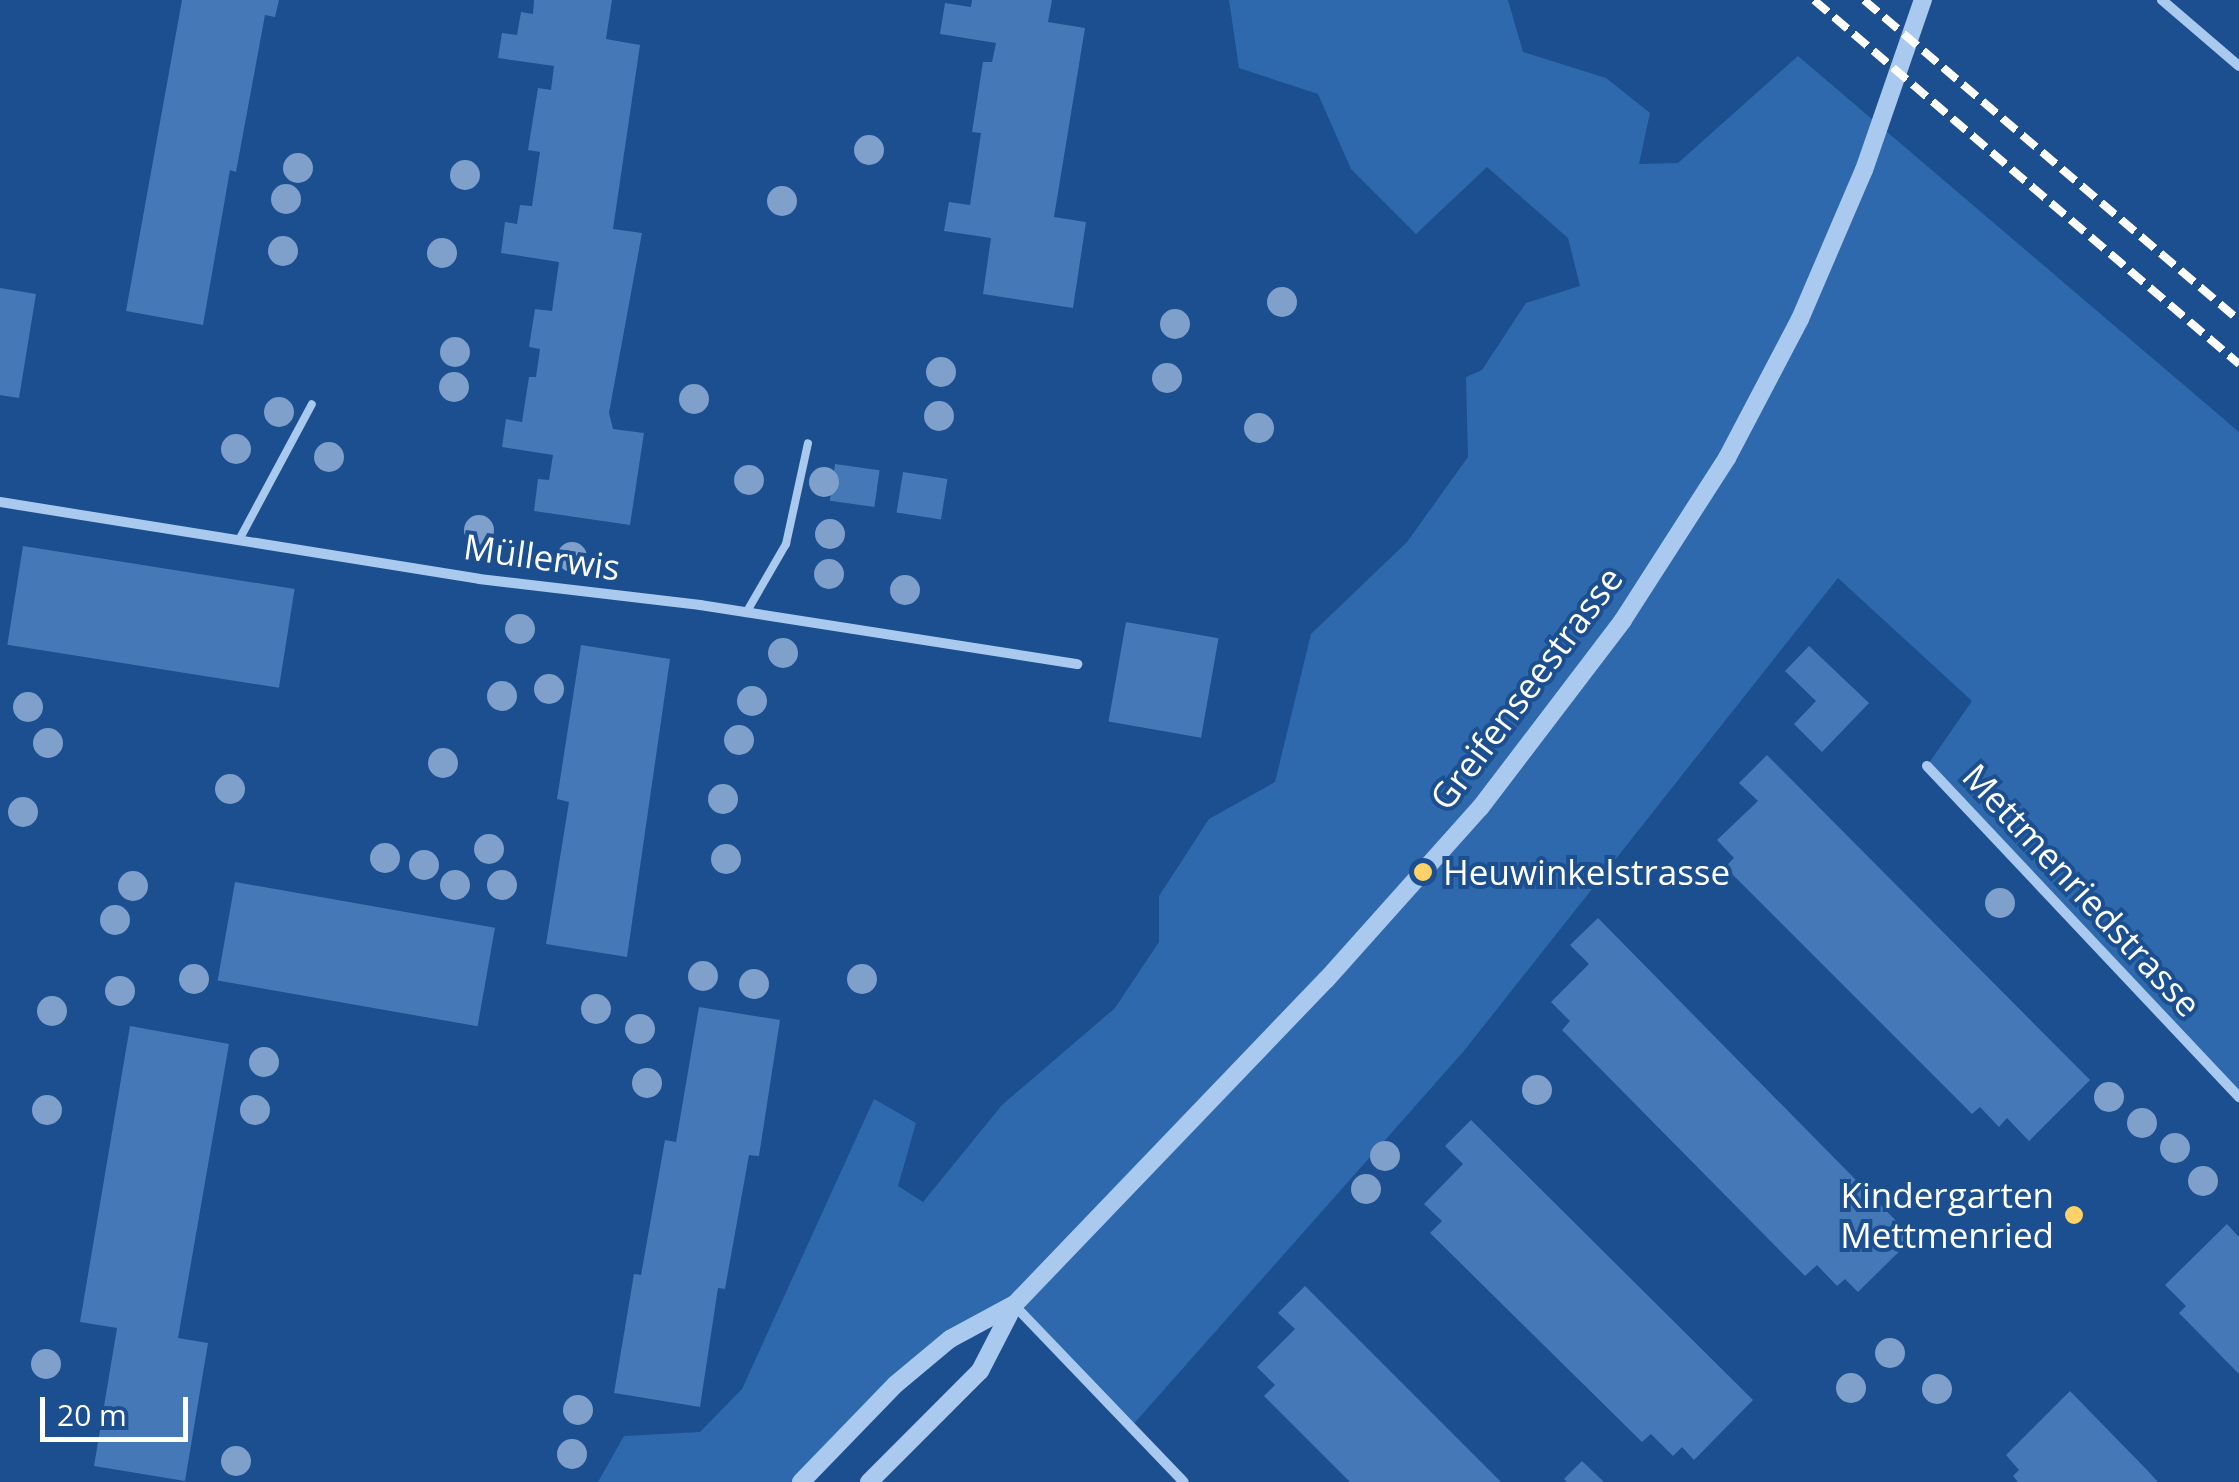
<!DOCTYPE html>
<meta charset="utf-8">
<style>
body{margin:0}
#map{position:relative;width:2239px;height:1482px;overflow:hidden;background:#1b4f8f;font-family:"Open Sans",sans-serif}
div>[style]{position:absolute}
.green>*{inset:0;background:#2e69ad}
.building>*{inset:0;background:#4478b7;transform-origin:0 0}
.service>*{height:8px;margin:-4px;padding:0 4px;transform-origin:4px;border-radius:4px;background:#a9c9ee}
.minor>*{height:10px;margin:-5px;padding:0 5px;transform-origin:5px;border-radius:5px;background:#a9c9ee}
.tertiary>*{height:18px;margin:-9px;padding:0 9px;transform-origin:9px;border-radius:9px;background:#a9c9ee}
.rail>*{height:8px;margin-top:-4px;transform-origin:0;background:repeating-linear-gradient(90deg,#fff 0 18px,transparent 0 26px)}
.trees>*{width:30px;height:30px;margin:-15px;border-radius:50%;background:#7ea0ca}
.dots>*{width:28px;height:28px;translate:-50% -50%;box-sizing:border-box;border:5px solid #1b4f8f;border-radius:50%}
span{translate:-50% -50%;white-space:nowrap;text-align:center;line-height:1.15;-webkit-text-stroke:8px #1b4f8f;paint-order:stroke}
.street-label{font-size:35px;color:#fff}
.poi-label{font-size:35px;color:#fff}
.left{translate:0 -50%;text-align:left}
.right{translate:-100% -50%;text-align:right}
.scale{position:absolute;left:40px;top:1397px;width:148px;height:45px;box-sizing:border-box;border:5px solid #fff;border-top:0;padding-left:12px;font-size:30px;line-height:35px;white-space:nowrap;color:#fff;-webkit-text-stroke:8px #1b4f8f;paint-order:stroke}
</style>
<div id="map">
<div class="green">
<div style="clip-path:polygon(1229px 0,1508px 0,1523px 52px,1606px 78px,1650px 113px,1639px 164px,1678px 163px,1798px 56px,2239px 432px,2239px 1097px,1927px 766px,1972px 701px,1838px 578px,1463px 1052px,1130px 1428px,1013px 1305px,896px 1384px,800px 1482px,598px 1482px,624px 1436px,700px 1432px,742px 1389px,874px 1099px,916px 1123px,898px 1186px,923px 1202px,1002px 1105px,1115px 1008px,1159px 942px,1159px 896px,1209px 819px,1275px 782px,1311px 634px,1407px 542px,1468px 457px,1466px 377px,1482px 370px,1526px 303px,1580px 286px,1568px 238px,1487px 167px,1416px 234px,1351px 169px,1318px 94px,1239px 68px)"></div>
</div>
<div class="building">
<div style="clip-path:polygon(182px 0,279px 0,275px 17px,265px 15px,236px 172px,230px 170px,203px 325px,126px 311px)"></div>
<div style="clip-path:polygon(534px 0,612px 0,606px 39px,640px 45px,613px 229px,642px 233px,609px 413px,613px 429px,644px 433px,630px 525px,534px 511px,538px 479px,549px 480px,553px 455px,502px 447px,506px 419px,522px 422px,529px 377px,536px 377px,540px 349px,529px 347px,535px 309px,552px 311px,559px 262px,501px 253px,505px 222px,517px 224px,520px 205px,532px 206px,540px 152px,528px 150px,538px 88px,551px 90px,554px 66px,498px 58px,502px 33px,517px 35px,521px 12px,533px 14px)"></div>
<div style="clip-path:polygon(972px 0,1052px 0,1048px 22px,1085px 28px,1054px 217px,1086px 222px,1073px 308px,983px 294px,991px 238px,944px 231px,949px 202px,970px 205px,981px 133px,972px 132px,983px 62px,992px 62px,996px 43px,940px 34px,945px 3px,971px 7px)"></div>
<div style="clip-path:polygon(0 288px,36px 294px,19px 398px,0 395px)"></div>
<div style="left:835px;top:464px;width:45px;height:37px;rotate:8deg"></div>
<div style="left:903px;top:472px;width:45px;height:41px;rotate:9deg"></div>
<div style="left:23px;top:546px;width:275px;height:100px;rotate:9deg"></div>
<div style="left:1126px;top:622px;width:94px;height:101px;rotate:10deg"></div>
<div style="clip-path:polygon(581px 645px,670px 659px,627px 957px,546px 944px,569px 802px,557px 799px)"></div>
<div style="clip-path:polygon(1809px 646px,1869px 703px,1822px 752px,1794px 724px,1816px 701px,1785px 671px)"></div>
<div style="clip-path:polygon(1767px 755px,2090px 1080px,2029px 1141px,2007px 1118px,1999px 1127px,1980px 1107px,1972px 1114px,1725px 867px,1734px 858px,1717px 840px,1758px 801px,1739px 783px)"></div>
<div style="left:235px;top:882px;width:264px;height:100px;rotate:10deg"></div>
<div style="clip-path:polygon(1598px 918px,1913px 1238px,1858px 1292px,1845px 1279px,1837px 1286px,1817px 1265px,1805px 1276px,1562px 1030px,1570px 1021px,1551px 1002px,1589px 964px,1570px 945px)"></div>
<div style="clip-path:polygon(699px 1007px,780px 1020px,759px 1156px,749px 1155px,725px 1289px,718px 1288px,700px 1407px,614px 1393px,634px 1274px,641px 1275px,665px 1140px,676px 1142px)"></div>
<div style="clip-path:polygon(130px 1026px,229px 1044px,178px 1338px,208px 1343px,185px 1481px,94px 1466px,117px 1328px,80px 1322px)"></div>
<div style="clip-path:polygon(1471px 1120px,1753px 1400px,1694px 1460px,1682px 1447px,1673px 1456px,1651px 1434px,1642px 1442px,1430px 1233px,1442px 1221px,1424px 1204px,1463px 1164px,1445px 1146px)"></div>
<div style="clip-path:polygon(2227px 1224px,2239px 1237px,2239px 1374px,2179px 1313px,2186px 1306px,2165px 1285px)"></div>
<div style="clip-path:polygon(1305px 1286px,1501px 1482px,1350px 1482px,1264px 1396px,1275px 1385px,1257px 1367px,1295px 1329px,1278px 1313px)"></div>
<div style="clip-path:polygon(2070px 1391px,2147px 1470px,2158px 1482px,2018px 1482px,2013px 1476px,2019px 1470px,2006px 1455px)"></div>
<div style="clip-path:polygon(1582px 1461px,1604px 1482px,1567px 1482px,1564px 1479px)"></div>
</div>
<div class="service">
<div style="left:239px;top:540px;width:154px;rotate:-61.8deg"></div>
<div style="left:746px;top:613px;width:80px;rotate:-59.9deg"></div>
<div style="left:786px;top:544px;width:103px;rotate:-77.7deg"></div>
</div>
<div class="minor">
<div style="left:2162px;top:0;width:101px;rotate:40.6deg"></div>
<div style="left:0;top:502px;width:485px;rotate:9.1deg"></div>
<div style="left:479px;top:579px;width:223px;rotate:6.7deg"></div>
<div style="left:700px;top:605px;width:382px;rotate:8.9deg"></div>
<div style="left:1927px;top:766px;width:455px;rotate:46.7deg"></div>
<div style="left:1014px;top:1305px;width:245px;rotate:46.2deg"></div>
</div>
<div class="tertiary">
<div style="left:801px;top:1482px;width:136px;rotate:-45.9deg"></div>
<div style="left:896px;top:1384px;width:70px;rotate:-39.8deg"></div>
<div style="left:950px;top:1339px;width:72px;rotate:-28.4deg"></div>
<div style="left:869px;top:1482px;width:157px;rotate:-45deg"></div>
<div style="left:980px;top:1371px;width:74px;rotate:-62.7deg"></div>
<div style="left:1014px;top:1305px;width:451px;rotate:-46.2deg"></div>
<div style="left:1326px;top:980px;width:231px;rotate:-48.2deg"></div>
<div style="left:1480px;top:808px;width:236px;rotate:-52.7deg"></div>
<div style="left:1623px;top:620px;width:193px;rotate:-57.3deg"></div>
<div style="left:1727px;top:458px;width:157px;rotate:-62.3deg"></div>
<div style="left:1800px;top:319px;width:162px;rotate:-66.8deg"></div>
<div style="left:1864px;top:170px;width:180px;rotate:-70.9deg"></div>
</div>
<div class="rail">
<div style="left:1814px;top:0;width:560px;rotate:40.58deg"></div>
<div style="left:1864px;top:0;width:493px;rotate:40.5deg"></div>
</div>
<div class="trees">
<div style="left:869px;top:150px"></div>
<div style="left:298px;top:168px"></div>
<div style="left:465px;top:175px"></div>
<div style="left:286px;top:199px"></div>
<div style="left:782px;top:201px"></div>
<div style="left:283px;top:251px"></div>
<div style="left:442px;top:253px"></div>
<div style="left:1282px;top:302px"></div>
<div style="left:1175px;top:324px"></div>
<div style="left:455px;top:352px"></div>
<div style="left:941px;top:372px"></div>
<div style="left:1167px;top:378px"></div>
<div style="left:454px;top:387px"></div>
<div style="left:694px;top:399px"></div>
<div style="left:279px;top:412px"></div>
<div style="left:939px;top:416px"></div>
<div style="left:1259px;top:428px"></div>
<div style="left:236px;top:449px"></div>
<div style="left:329px;top:457px"></div>
<div style="left:749px;top:480px"></div>
<div style="left:824px;top:482px"></div>
<div style="left:479px;top:530px"></div>
<div style="left:830px;top:534px"></div>
<div style="left:572px;top:557px"></div>
<div style="left:829px;top:574px"></div>
<div style="left:905px;top:590px"></div>
<div style="left:520px;top:629px"></div>
<div style="left:783px;top:653px"></div>
<div style="left:549px;top:689px"></div>
<div style="left:502px;top:696px"></div>
<div style="left:752px;top:701px"></div>
<div style="left:28px;top:707px"></div>
<div style="left:739px;top:740px"></div>
<div style="left:48px;top:743px"></div>
<div style="left:443px;top:763px"></div>
<div style="left:230px;top:789px"></div>
<div style="left:723px;top:799px"></div>
<div style="left:23px;top:812px"></div>
<div style="left:489px;top:849px"></div>
<div style="left:385px;top:858px"></div>
<div style="left:726px;top:859px"></div>
<div style="left:424px;top:865px"></div>
<div style="left:455px;top:885px"></div>
<div style="left:502px;top:885px"></div>
<div style="left:133px;top:886px"></div>
<div style="left:2000px;top:903px"></div>
<div style="left:115px;top:920px"></div>
<div style="left:703px;top:976px"></div>
<div style="left:194px;top:979px"></div>
<div style="left:862px;top:979px"></div>
<div style="left:754px;top:984px"></div>
<div style="left:120px;top:991px"></div>
<div style="left:596px;top:1009px"></div>
<div style="left:52px;top:1011px"></div>
<div style="left:640px;top:1029px"></div>
<div style="left:264px;top:1062px"></div>
<div style="left:647px;top:1083px"></div>
<div style="left:1537px;top:1090px"></div>
<div style="left:2109px;top:1097px"></div>
<div style="left:47px;top:1110px"></div>
<div style="left:255px;top:1110px"></div>
<div style="left:2142px;top:1123px"></div>
<div style="left:2175px;top:1148px"></div>
<div style="left:1385px;top:1156px"></div>
<div style="left:2203px;top:1181px"></div>
<div style="left:1366px;top:1189px"></div>
<div style="left:1890px;top:1353px"></div>
<div style="left:46px;top:1364px"></div>
<div style="left:1851px;top:1388px"></div>
<div style="left:1937px;top:1389px"></div>
<div style="left:578px;top:1410px"></div>
<div style="left:572px;top:1454px"></div>
<div style="left:236px;top:1461px"></div>
</div>
<div class="dots">
<div style="left:1423px;top:872px;background:#ffd166"></div>
<div style="left:2074px;top:1215px;background:#ffd166"></div>
</div>
<div class="street-label">
<span style="left:542px;top:557px;rotate:8deg">Müllerwis</span>
<span style="left:1526px;top:688px;rotate:-53deg">Greifenseestrasse</span>
<span style="left:2082px;top:890px;rotate:47deg">Mettmenriedstrasse</span>
</div>
<div class="poi-label">
<span class="left" style="left:1443px;top:872px">Heuwinkelstrasse</span>
<span class="right" style="left:2054px;top:1215px">Kindergarten<br>Mettmenried</span>
</div>
<div class="scale">20 m</div>
</div>
